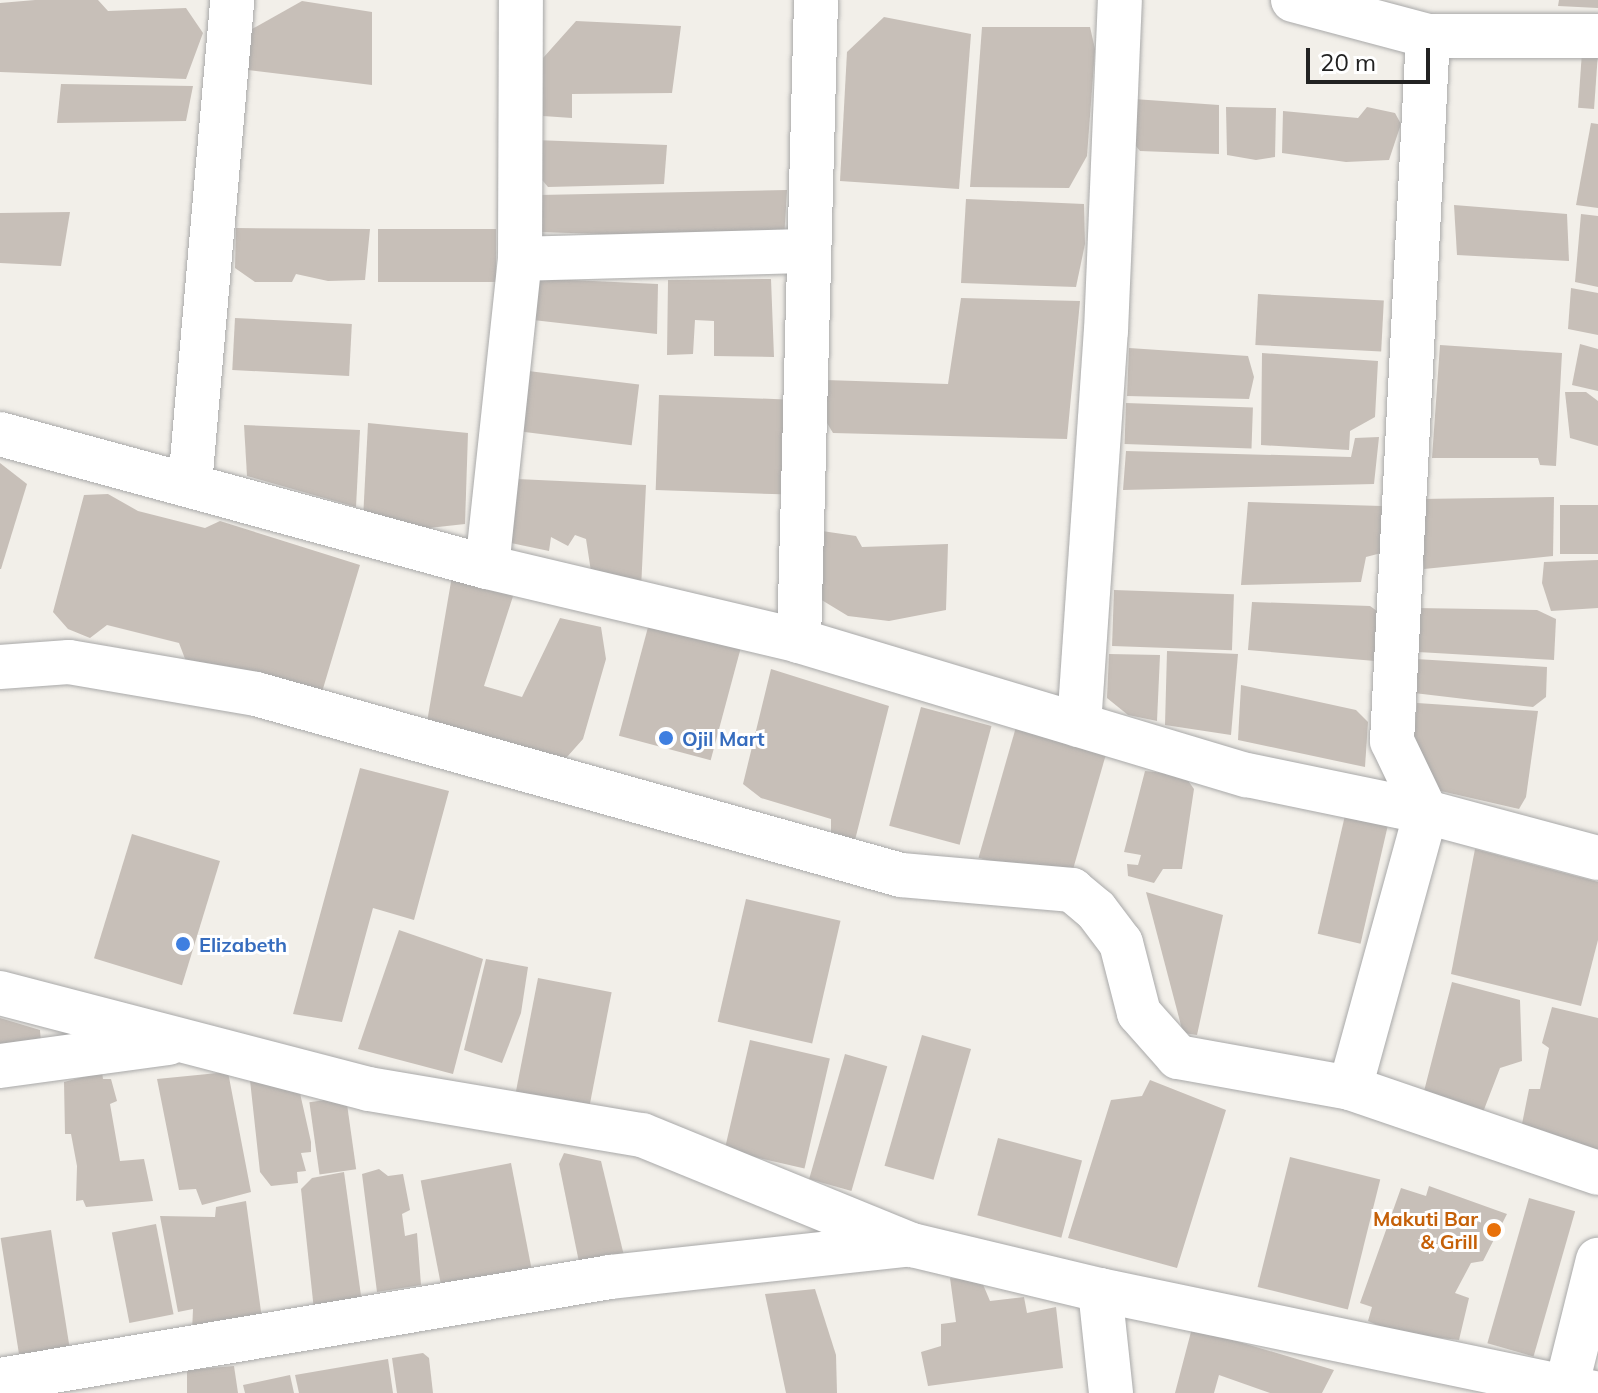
<!DOCTYPE html>
<style>
body{margin:0}
#map{position:relative;width:1598px;height:1393px;overflow:hidden;background:#f2efe9;font-family:Mulish,sans-serif}
div>[style]{position:absolute}
.building>*{inset:0;background:#c7bfb8;transform-origin:0 0}
.roads{filter:drop-shadow(0 0 2px #a9a9a9) drop-shadow(0 0 2px #a9a9a9)}
.minor>*{height:44px;margin:-22px;padding:0 22px;transform-origin:22px;border-radius:22px;background:#fff}
.dots>*{width:22px;height:22px;translate:-50% -50%;box-sizing:border-box;border:4px solid #fff;border-radius:50%}
span{translate:-50% -50%;white-space:nowrap;text-align:center;line-height:1.15;-webkit-text-stroke:6px #fff;paint-order:stroke}
.shop-label{font-size:20px;color:#366cbe;font-weight:700}
.left{translate:0 -50%;text-align:left}
.food-label{font-size:20px;color:#c56008;font-weight:700}
.right{translate:-100% -50%;text-align:right}
.scale{position:absolute;left:1306px;top:48px;width:124px;height:36px;box-sizing:border-box;border:4px solid #222;border-top:0;padding-left:10px;font-size:24px;line-height:28px;white-space:nowrap;color:#222;-webkit-text-stroke:6px #fff;paint-order:stroke}
</style>
<div id="map">
<div class="building">
<div style="clip-path:polygon(35px 0,98px 0,108px 11px,186px 8px,203px 33px,186px 79px,0 72px,0 3px)"></div>
<div style="clip-path:polygon(1559px 0,1598px 0,1598px 8px,1558px 6px)"></div>
<div style="clip-path:polygon(302px 1px,372px 12px,372px 85px,248px 70px,252px 29px)"></div>
<div style="clip-path:polygon(884px 17px,971px 34px,959px 189px,840px 181px,847px 52px)"></div>
<div style="clip-path:polygon(576px 21px,681px 26px,672px 93px,572px 94px,572px 118px,543px 116px,543px 58px)"></div>
<div style="clip-path:polygon(982px 27px,1090px 27px,1095px 49px,1087px 156px,1069px 188px,970px 187px)"></div>
<div style="left:1582px;top:52px;width:16px;height:56px;rotate:4deg"></div>
<div style="clip-path:polygon(61px 84px,193px 86px,186px 121px,57px 123px)"></div>
<div style="clip-path:polygon(1134px 99px,1219px 105px,1219px 154px,1140px 151px,1135px 145px)"></div>
<div style="clip-path:polygon(1226px 107px,1276px 108px,1275px 157px,1256px 160px,1227px 155px)"></div>
<div style="clip-path:polygon(1367px 107px,1395px 113px,1401px 124px,1389px 160px,1346px 162px,1282px 153px,1283px 111px,1358px 118px)"></div>
<div style="clip-path:polygon(1591px 123px,1598px 124px,1598px 208px,1576px 205px)"></div>
<div style="clip-path:polygon(535px 140px,667px 145px,664px 184px,548px 187px,537px 174px)"></div>
<div style="clip-path:polygon(787px 190px,784px 240px,539px 232px,539px 195px)"></div>
<div style="clip-path:polygon(966px 199px,1084px 204px,1085px 244px,1076px 287px,961px 283px)"></div>
<div style="clip-path:polygon(1454px 205px,1567px 214px,1569px 261px,1457px 255px)"></div>
<div style="clip-path:polygon(70px 212px,61px 266px,0 263px,0 213px)"></div>
<div style="clip-path:polygon(1581px 214px,1598px 216px,1598px 287px,1575px 282px)"></div>
<div style="clip-path:polygon(236px 228px,370px 229px,365px 280px,328px 281px,296px 274px,292px 282px,255px 282px,235px 268px)"></div>
<div style="left:496px;top:229px;width:53px;height:118px;rotate:90deg"></div>
<div style="clip-path:polygon(527px 278px,658px 284px,657px 334px,524px 319px)"></div>
<div style="clip-path:polygon(771px 279px,774px 357px,714px 356px,714px 321px,695px 320px,693px 354px,667px 355px,668px 280px)"></div>
<div style="clip-path:polygon(1571px 288px,1598px 293px,1598px 335px,1568px 329px)"></div>
<div style="left:1258px;top:294px;width:126px;height:51px;rotate:3deg"></div>
<div style="clip-path:polygon(961px 298px,1080px 301px,1067px 439px,833px 433px,821px 413px,825px 380px,948px 384px)"></div>
<div style="left:235px;top:318px;width:117px;height:52px;rotate:3deg"></div>
<div style="clip-path:polygon(1580px 344px,1598px 349px,1598px 391px,1572px 385px)"></div>
<div style="clip-path:polygon(1440px 345px,1562px 353px,1556px 466px,1540px 465px,1538px 458px,1432px 458px)"></div>
<div style="clip-path:polygon(1129px 348px,1248px 356px,1254px 377px,1249px 399px,1127px 396px)"></div>
<div style="clip-path:polygon(1262px 353px,1378px 361px,1375px 417px,1350px 431px,1349px 450px,1261px 445px)"></div>
<div style="left:520px;top:370px;width:120px;height:61px;rotate:7deg"></div>
<div style="clip-path:polygon(1565px 392px,1586px 392px,1598px 401px,1598px 446px,1570px 438px)"></div>
<div style="left:659px;top:395px;width:126px;height:95px;rotate:2deg"></div>
<div style="left:1126px;top:403px;width:127px;height:41px;rotate:2deg"></div>
<div style="clip-path:polygon(368px 423px,468px 433px,465px 524px,411px 530px,363px 519px)"></div>
<div style="clip-path:polygon(244px 425px,360px 430px,356px 507px,247px 476px)"></div>
<div style="clip-path:polygon(1379px 437px,1374px 484px,1123px 490px,1126px 451px,1351px 457px,1355px 438px)"></div>
<div style="clip-path:polygon(0 463px,27px 484px,1px 569px,0 569px)"></div>
<div style="clip-path:polygon(517px 479px,646px 485px,641px 589px,592px 578px,586px 539px,575px 535px,568px 546px,551px 537px,549px 551px,511px 543px)"></div>
<div style="clip-path:polygon(108px 494px,138px 511px,205px 528px,220px 521px,360px 565px,322px 692px,187px 664px,179px 643px,107px 625px,90px 638px,68px 629px,53px 612px,84px 495px)"></div>
<div style="clip-path:polygon(1554px 497px,1553px 556px,1424px 569px,1418px 499px)"></div>
<div style="clip-path:polygon(1248px 502px,1382px 506px,1385px 552px,1366px 557px,1361px 582px,1241px 585px)"></div>
<div style="left:1598px;top:505px;width:49px;height:38px;rotate:90deg"></div>
<div style="clip-path:polygon(822px 531px,856px 536px,862px 547px,948px 544px,946px 610px,889px 621px,848px 616px,820px 599px)"></div>
<div style="clip-path:polygon(1598px 560px,1598px 608px,1551px 611px,1542px 583px,1544px 562px)"></div>
<div style="clip-path:polygon(453px 570px,516px 587px,484px 686px,522px 697px,560px 618px,601px 627px,606px 659px,583px 739px,559px 766px,427px 722px)"></div>
<div style="left:1114px;top:590px;width:120px;height:56px;rotate:2deg"></div>
<div style="clip-path:polygon(1252px 602px,1370px 606px,1377px 611px,1375px 661px,1248px 650px)"></div>
<div style="clip-path:polygon(1416px 608px,1537px 610px,1556px 619px,1554px 660px,1418px 652px)"></div>
<div style="left:651px;top:616px;width:95px;height:124px;rotate:15deg"></div>
<div style="clip-path:polygon(1167px 651px,1238px 654px,1231px 735px,1165px 725px)"></div>
<div style="clip-path:polygon(1109px 654px,1160px 655px,1157px 721px,1128px 715px,1107px 698px)"></div>
<div style="clip-path:polygon(1416px 659px,1547px 667px,1546px 697px,1533px 707px,1414px 693px)"></div>
<div style="clip-path:polygon(771px 669px,889px 706px,855px 840px,831px 832px,831px 819px,761px 798px,743px 784px)"></div>
<div style="clip-path:polygon(1241px 685px,1356px 710px,1368px 722px,1365px 767px,1238px 740px)"></div>
<div style="clip-path:polygon(1417px 703px,1538px 711px,1526px 797px,1519px 809px,1432px 789px,1412px 760px)"></div>
<div style="left:921px;top:707px;width:73px;height:123px;rotate:15deg"></div>
<div style="left:1016px;top:727px;width:94px;height:136px;rotate:16deg"></div>
<div style="clip-path:polygon(360px 768px,449px 791px,414px 920px,373px 908px,342px 1022px,293px 1014px)"></div>
<div style="clip-path:polygon(1145px 771px,1184px 775px,1194px 789px,1182px 869px,1163px 869px,1154px 883px,1128px 876px,1127px 864px,1138px 865px,1141px 855px,1124px 852px)"></div>
<div style="left:1346px;top:811px;width:44px;height:126px;rotate:13deg"></div>
<div style="left:132px;top:834px;width:92px;height:130px;rotate:17deg"></div>
<div style="clip-path:polygon(1475px 849px,1598px 882px,1598px 940px,1581px 1006px,1451px 974px)"></div>
<div style="clip-path:polygon(1146px 892px,1223px 915px,1197px 1035px,1183px 1033px)"></div>
<div style="left:746px;top:899px;width:97px;height:126px;rotate:13deg"></div>
<div style="clip-path:polygon(399px 930px,483px 959px,453px 1074px,358px 1049px)"></div>
<div style="clip-path:polygon(486px 959px,528px 967px,521px 1013px,502px 1063px,464px 1050px)"></div>
<div style="left:538px;top:978px;width:75px;height:120px;rotate:11deg"></div>
<div style="clip-path:polygon(1452px 982px,1520px 1000px,1522px 1061px,1500px 1068px,1480px 1120px,1422px 1099px)"></div>
<div style="clip-path:polygon(1552px 1007px,1598px 1018px,1598px 1152px,1521px 1129px,1529px 1089px,1540px 1089px,1549px 1048px,1542px 1043px)"></div>
<div style="clip-path:polygon(0 1018px,40px 1030px,41px 1043px,0 1049px)"></div>
<div style="left:922px;top:1035px;width:51px;height:136px;rotate:16deg"></div>
<div style="left:750px;top:1040px;width:82px;height:113px;rotate:13deg"></div>
<div style="left:845px;top:1054px;width:44px;height:130px;rotate:16deg"></div>
<div style="clip-path:polygon(248px 1062px,295px 1071px,311px 1142px,311px 1152px,301px 1153px,306px 1171px,297px 1172px,298px 1183px,271px 1186px,260px 1172px)"></div>
<div style="clip-path:polygon(102px 1072px,103px 1079px,111px 1079px,117px 1101px,110px 1104px,120px 1161px,144px 1159px,153px 1201px,86px 1207px,83px 1200px,76px 1201px,77px 1166px,71px 1134px,65px 1134px,64px 1082px)"></div>
<div style="clip-path:polygon(228px 1072px,251px 1192px,202px 1205px,196px 1189px,179px 1190px,157px 1079px)"></div>
<div style="clip-path:polygon(1150px 1080px,1226px 1110px,1177px 1268px,1068px 1238px,1111px 1100px,1142px 1096px)"></div>
<div style="left:346px;top:1097px;width:73px;height:37px;rotate:82deg"></div>
<div style="left:998px;top:1138px;width:87px;height:80px;rotate:15deg"></div>
<div style="clip-path:polygon(564px 1153px,601px 1161px,627px 1268px,581px 1272px,559px 1164px)"></div>
<div style="left:1290px;top:1157px;width:93px;height:134px;rotate:14deg"></div>
<div style="left:511px;top:1163px;width:119px;height:92px;rotate:79deg"></div>
<div style="clip-path:polygon(379px 1169px,388px 1176px,403px 1174px,410px 1210px,402px 1214px,405px 1236px,417px 1233px,421px 1285px,377px 1292px,362px 1174px)"></div>
<div style="clip-path:polygon(344px 1172px,362px 1303px,314px 1310px,301px 1189px,312px 1178px)"></div>
<div style="clip-path:polygon(1429px 1186px,1507px 1214px,1483px 1261px,1471px 1263px,1455px 1293px,1469px 1298px,1459px 1340px,1395px 1333px,1368px 1321px,1372px 1307px,1360px 1303px,1401px 1188px,1426px 1196px)"></div>
<div style="left:1529px;top:1198px;width:48px;height:151px;rotate:16deg"></div>
<div style="clip-path:polygon(246px 1201px,262px 1319px,192px 1332px,193px 1309px,178px 1312px,160px 1216px,215px 1217px,216px 1207px)"></div>
<div style="left:156px;top:1224px;width:92px;height:45px;rotate:79deg"></div>
<div style="left:51px;top:1230px;width:123px;height:51px;rotate:81deg"></div>
<div style="clip-path:polygon(950px 1278px,982px 1282px,990px 1301px,1024px 1297px,1027px 1313px,1056px 1307px,1063px 1368px,928px 1386px,921px 1352px,941px 1346px,941px 1324px,956px 1322px)"></div>
<div style="clip-path:polygon(815px 1289px,836px 1355px,837px 1393px,786px 1393px,765px 1294px)"></div>
<div style="clip-path:polygon(1192px 1328px,1334px 1370px,1322px 1393px,1270px 1393px,1219px 1375px,1214px 1393px,1175px 1393px)"></div>
<div style="clip-path:polygon(423px 1353px,429px 1358px,433px 1393px,397px 1393px,392px 1358px)"></div>
<div style="clip-path:polygon(388px 1359px,393px 1393px,299px 1393px,295px 1375px)"></div>
<div style="clip-path:polygon(234px 1366px,238px 1393px,187px 1393px,187px 1370px)"></div>
<div style="clip-path:polygon(290px 1375px,294px 1393px,245px 1393px,243px 1385px)"></div>
</div>
<div class="roads">
<div class="minor">
<div style="left:1293px;top:0;width:140px;rotate:14.9deg"></div>
<div style="left:1428px;top:36px;width:170px"></div>
<div style="left:520px;top:259px;width:289px;rotate:-1.6deg"></div>
<div style="left:0;top:434px;width:505px;rotate:15.28deg"></div>
<div style="left:487px;top:567px;width:321px;rotate:13.3deg"></div>
<div style="left:799px;top:641px;width:468px;rotate:16.7deg"></div>
<div style="left:1247px;top:775px;width:183px;rotate:11.7deg"></div>
<div style="left:1426px;top:812px;width:178px;rotate:15deg"></div>
<div style="left:190px;top:484px;width:486px;rotate:-85deg"></div>
<div style="left:487px;top:567px;width:310px;rotate:-83.9deg"></div>
<div style="left:520px;top:259px;width:259px;rotate:-89.8deg"></div>
<div style="left:799px;top:641px;width:641px;rotate:-88.48deg"></div>
<div style="left:0;top:667px;width:69px;rotate:-4.1deg"></div>
<div style="left:69px;top:662px;width:190px;rotate:9.7deg"></div>
<div style="left:256px;top:694px;width:670px;rotate:15.68deg"></div>
<div style="left:901px;top:875px;width:172px;rotate:5deg"></div>
<div style="left:1072px;top:890px;width:31px;rotate:40deg"></div>
<div style="left:1096px;top:910px;width:41px;rotate:52.9deg"></div>
<div style="left:1121px;top:943px;width:72px;rotate:75.6deg"></div>
<div style="left:1139px;top:1013px;width:59px;rotate:48.4deg"></div>
<div style="left:1178px;top:1057px;width:175px;rotate:10.2deg"></div>
<div style="left:1350px;top:1088px;width:262px;rotate:18.9deg"></div>
<div style="left:1079px;top:725px;width:395px;rotate:-86.1deg"></div>
<div style="left:1106px;top:331px;width:331px;rotate:-87.6deg"></div>
<div style="left:0;top:993px;width:381px;rotate:14.6deg"></div>
<div style="left:369px;top:1089px;width:277px;rotate:9.6deg"></div>
<div style="left:642px;top:1135px;width:292px;rotate:22.2deg"></div>
<div style="left:912px;top:1245px;width:193px;rotate:13.5deg"></div>
<div style="left:1100px;top:1290px;width:505px;rotate:11.78deg"></div>
<div style="left:0;top:1066px;width:170px;rotate:-7.8deg"></div>
<div style="left:1350px;top:1088px;width:286px;rotate:-74.6deg"></div>
<div style="left:1426px;top:812px;width:79px;rotate:-115.6deg"></div>
<div style="left:1392px;top:741px;width:706px;rotate:-87.08deg"></div>
<div style="left:1100px;top:1290px;width:104px;rotate:83.9deg"></div>
<div style="left:0;top:1380px;width:619px;rotate:-9.58deg"></div>
<div style="left:610px;top:1277px;width:298px;rotate:-6.2deg"></div>
<div style="left:1567px;top:1384px;width:128px;rotate:-76deg"></div>
</div>
</div>
<div class="dots">
<div style="left:666px;top:738px;background:#3f7fe0"></div>
<div style="left:183px;top:944px;background:#3f7fe0"></div>
<div style="left:1494px;top:1230px;background:#e8710a"></div>
</div>
<div class="shop-label">
<span class="left" style="left:682px;top:738px">Ojil Mart</span>
<span class="left" style="left:199px;top:944px">Elizabeth</span>
</div>
<div class="food-label">
<span class="right" style="left:1478px;top:1230px">Makuti Bar<br>&amp; Grill</span>
</div>
<div class="scale">20 m</div>
</div>
